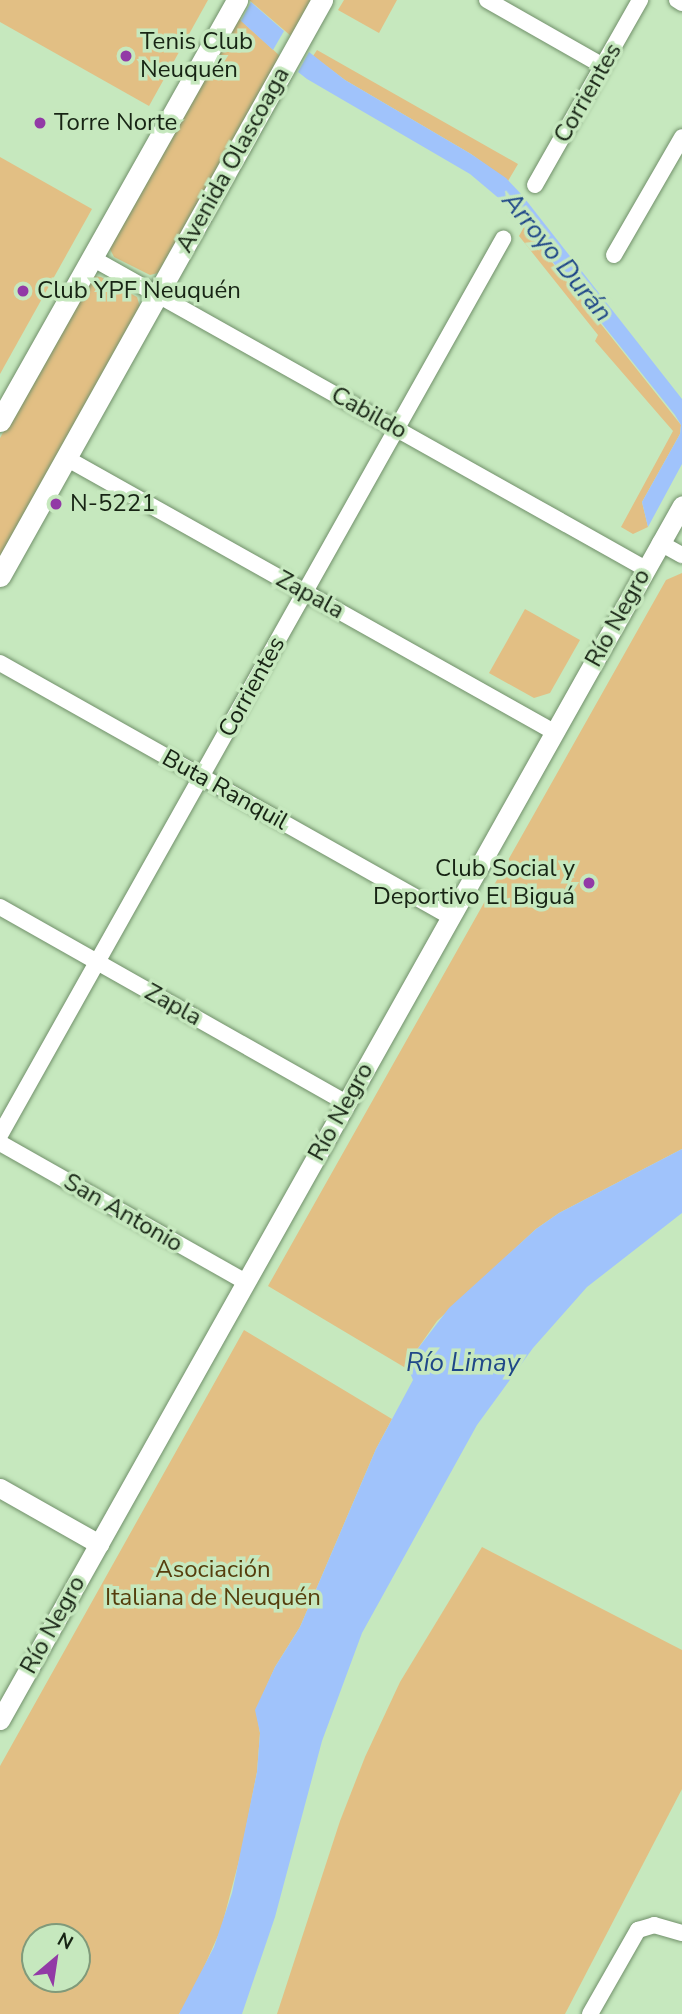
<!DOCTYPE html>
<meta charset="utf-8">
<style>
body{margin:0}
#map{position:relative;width:682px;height:2014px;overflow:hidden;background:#c6e8be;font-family:"Nunito Sans",sans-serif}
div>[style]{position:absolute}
.green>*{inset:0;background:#e2bf84}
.water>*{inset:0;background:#a0c3fb}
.roads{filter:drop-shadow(0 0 2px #71906a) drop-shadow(0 0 2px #71906a)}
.minor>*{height:16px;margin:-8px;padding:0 8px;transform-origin:8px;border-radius:8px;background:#fff}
.tertiary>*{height:19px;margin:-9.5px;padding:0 9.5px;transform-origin:9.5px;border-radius:9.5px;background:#fff}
.secondary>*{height:21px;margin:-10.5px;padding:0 10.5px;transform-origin:10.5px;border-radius:10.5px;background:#fff}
.dots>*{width:19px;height:19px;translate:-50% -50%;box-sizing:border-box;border:4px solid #c6e8be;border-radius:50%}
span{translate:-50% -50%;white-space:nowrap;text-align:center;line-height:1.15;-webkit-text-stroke:7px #c6e8be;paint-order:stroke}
.poi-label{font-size:24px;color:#172414}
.left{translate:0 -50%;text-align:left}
.right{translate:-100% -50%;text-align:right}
.street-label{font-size:24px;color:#172414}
.park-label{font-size:24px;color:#553d0c}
.water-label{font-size:26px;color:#1f4788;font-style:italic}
.north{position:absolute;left:21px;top:1923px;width:70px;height:70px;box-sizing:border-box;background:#c6e8be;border:2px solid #809a7a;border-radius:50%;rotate:29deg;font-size:19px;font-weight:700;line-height:28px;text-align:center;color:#172414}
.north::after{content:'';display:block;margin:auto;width:24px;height:32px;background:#923aa6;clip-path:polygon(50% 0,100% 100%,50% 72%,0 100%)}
</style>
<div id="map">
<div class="green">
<div style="clip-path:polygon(0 0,208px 0,149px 106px,0 22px)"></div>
<div style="clip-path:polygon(249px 0,311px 0,291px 36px)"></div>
<div style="clip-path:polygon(344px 0,397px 0,379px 33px,338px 10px)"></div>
<div style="clip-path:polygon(236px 16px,280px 56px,158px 273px,150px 275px,114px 257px,109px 247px)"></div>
<div style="clip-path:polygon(317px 50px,518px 164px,508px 181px,471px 154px,345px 80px,313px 56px)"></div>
<div style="clip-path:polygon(0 157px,92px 209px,0 374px)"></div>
<div style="clip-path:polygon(524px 227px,681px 425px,680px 434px,642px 502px,648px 527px,633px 534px,621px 527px,673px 431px,595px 341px,598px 335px,519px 236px)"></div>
<div style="clip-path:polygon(93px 276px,101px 277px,137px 297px,140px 307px,0 557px,0 438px,85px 283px)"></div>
<div style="clip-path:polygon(682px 573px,682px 1149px,559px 1213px,536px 1229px,437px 1321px,416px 1351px,409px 1370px,268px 1286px,666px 580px)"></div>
<div style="clip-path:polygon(525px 609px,580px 640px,550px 693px,534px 698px,489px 673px)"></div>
<div style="clip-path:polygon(evenodd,244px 1330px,392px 1419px,376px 1449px,300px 1627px,275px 1667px,256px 1710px,260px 1733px,257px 1772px,241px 1853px,221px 1929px,192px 1994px,179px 2014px,0 2014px,0 1766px,244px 1330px,35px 1937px,77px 1937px,77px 1979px,35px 1979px,35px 1937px)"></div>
<div style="clip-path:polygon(482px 1547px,682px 1650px,682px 1789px,565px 2014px,277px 2014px,340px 1821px,365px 1757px,400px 1682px)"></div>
</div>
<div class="water">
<div style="clip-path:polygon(251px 2px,284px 31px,273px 50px,241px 21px)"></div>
<div style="clip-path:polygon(309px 52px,345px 80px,471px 154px,506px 178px,522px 195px,682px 399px,682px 464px,648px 527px,642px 502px,680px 434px,681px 425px,675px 415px,508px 206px,470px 174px,307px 79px,298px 72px)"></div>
<div style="clip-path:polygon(682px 1149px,682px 1213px,587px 1287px,533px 1348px,477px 1425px,362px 1633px,322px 1741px,275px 1917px,242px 2014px,179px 2014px,214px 1947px,232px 1893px,257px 1772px,260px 1733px,255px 1710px,275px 1667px,300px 1627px,376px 1449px,413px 1380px,409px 1370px,416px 1351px,449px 1308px,536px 1229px,559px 1213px)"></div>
</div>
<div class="roads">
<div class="minor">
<div style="left:487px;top:0;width:133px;rotate:29.6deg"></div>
<div style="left:677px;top:0;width:6px;rotate:31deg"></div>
<div style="left:535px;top:185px;width:213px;rotate:-60.4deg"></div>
<div style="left:614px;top:255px;width:136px;rotate:-60deg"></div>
<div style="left:92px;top:258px;width:635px;rotate:29.31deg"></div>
<div style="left:66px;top:458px;width:560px;rotate:29.31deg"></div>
<div style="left:660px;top:543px;width:25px;rotate:29deg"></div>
<div style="left:0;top:663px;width:518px;rotate:29.39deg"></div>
<div style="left:0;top:907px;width:398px;rotate:29.5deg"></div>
<div style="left:0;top:1135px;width:1028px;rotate:-60.69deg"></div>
<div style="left:0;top:1143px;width:283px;rotate:29.5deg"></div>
<div style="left:590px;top:2014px;width:97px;rotate:-60.3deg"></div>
<div style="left:638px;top:1930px;width:17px;rotate:-17deg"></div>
<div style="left:654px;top:1925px;width:29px;rotate:16deg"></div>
</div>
<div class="tertiary">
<div style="left:0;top:1488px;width:114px;rotate:29.5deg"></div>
<div style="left:0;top:1720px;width:1393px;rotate:-60.69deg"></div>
</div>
<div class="secondary">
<div style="left:0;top:421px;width:483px;rotate:-60.6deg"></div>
<div style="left:0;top:576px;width:660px;rotate:-60.79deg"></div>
</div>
</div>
<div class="dots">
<div style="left:126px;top:56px;background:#923aa6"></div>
<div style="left:40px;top:123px;background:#923aa6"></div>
<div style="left:23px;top:291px;background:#923aa6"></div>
<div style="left:56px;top:504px;background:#923aa6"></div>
<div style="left:589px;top:883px;background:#923aa6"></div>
</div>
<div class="poi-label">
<span class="left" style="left:140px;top:56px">Tenis Club<br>Neuquén</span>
<span class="left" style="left:54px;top:123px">Torre Norte</span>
<span class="left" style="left:37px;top:291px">Club YPF Neuquén</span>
<span class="left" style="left:70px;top:504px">N-5221</span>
<span class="right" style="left:575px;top:883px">Club Social y<br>Deportivo El Biguá</span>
</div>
<div class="street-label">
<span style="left:588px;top:93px;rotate:-60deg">Corrientes</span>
<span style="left:233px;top:160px;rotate:-61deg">Avenida Olascoaga</span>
<span style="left:369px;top:413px;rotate:29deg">Cabildo</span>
<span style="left:310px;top:595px;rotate:29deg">Zapala</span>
<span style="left:618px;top:618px;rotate:-61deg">Río Negro</span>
<span style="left:252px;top:687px;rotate:-61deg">Corrientes</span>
<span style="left:225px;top:790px;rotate:29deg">Buta Ranquil</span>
<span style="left:173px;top:1005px;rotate:29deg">Zapla</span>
<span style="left:341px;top:1112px;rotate:-61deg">Río Negro</span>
<span style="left:123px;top:1213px;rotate:30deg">San Antonio</span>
<span style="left:53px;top:1625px;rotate:-61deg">Río Negro</span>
</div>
<div class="park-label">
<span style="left:213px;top:1584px">Asociación<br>Italiana de Neuquén</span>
</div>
<div class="water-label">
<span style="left:557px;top:257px;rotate:51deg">Arroyo Durán</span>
<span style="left:463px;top:1363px">Río Limay</span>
</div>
<div class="north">N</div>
</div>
